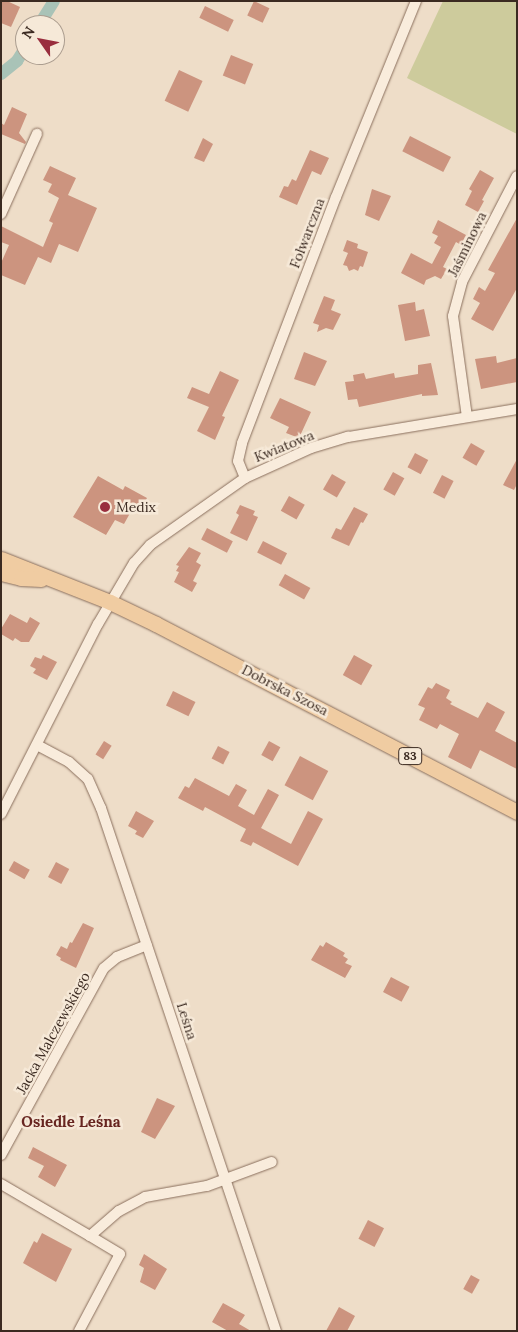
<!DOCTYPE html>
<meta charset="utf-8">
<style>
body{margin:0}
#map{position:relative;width:518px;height:1332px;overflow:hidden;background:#eeddc8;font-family:Lora,serif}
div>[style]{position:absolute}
.green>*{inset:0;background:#cdcb9c}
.canal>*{height:12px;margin:-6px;padding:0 6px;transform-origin:6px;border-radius:6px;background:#a9c3b7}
.building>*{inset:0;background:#cc947f;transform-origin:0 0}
.roads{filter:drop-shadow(0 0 1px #8a6f5d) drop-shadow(0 0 1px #8a6f5d)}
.street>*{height:10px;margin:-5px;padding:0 5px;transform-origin:5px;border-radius:5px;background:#f9ecdc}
.primary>*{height:15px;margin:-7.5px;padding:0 7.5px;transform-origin:7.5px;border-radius:7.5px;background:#f0cca2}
.dots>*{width:14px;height:14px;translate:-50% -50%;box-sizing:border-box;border:2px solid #f6e9d8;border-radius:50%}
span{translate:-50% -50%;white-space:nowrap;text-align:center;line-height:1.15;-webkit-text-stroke:5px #f6e9d8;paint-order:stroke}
.shield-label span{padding:1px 4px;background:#f6e9d8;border:1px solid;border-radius:4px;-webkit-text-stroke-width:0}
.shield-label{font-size:12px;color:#3b2a21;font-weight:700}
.street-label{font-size:14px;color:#3b2a21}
.poi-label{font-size:14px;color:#3b2a21}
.left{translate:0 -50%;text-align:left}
.neighbourhood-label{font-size:15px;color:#672520;font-weight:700}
.frame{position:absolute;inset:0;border:2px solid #3b2a21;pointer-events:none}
.north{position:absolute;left:15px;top:15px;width:50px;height:50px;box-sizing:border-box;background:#f6e9d8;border:1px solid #ab9d8f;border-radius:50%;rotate:303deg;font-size:14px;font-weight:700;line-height:20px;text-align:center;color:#3b2a21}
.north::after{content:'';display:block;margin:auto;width:18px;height:22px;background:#992e3e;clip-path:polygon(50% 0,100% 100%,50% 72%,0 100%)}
</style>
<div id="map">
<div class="green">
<div style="clip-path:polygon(443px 1px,517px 1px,517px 134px,407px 78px)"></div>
</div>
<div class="canal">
<div style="left:39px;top:25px;width:28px;rotate:-58deg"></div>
<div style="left:1px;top:74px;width:21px;rotate:-39deg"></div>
<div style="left:17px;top:61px;width:15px;rotate:-58deg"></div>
</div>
<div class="building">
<div style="clip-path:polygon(1px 1px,7px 1px,20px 7px,11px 27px,1px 23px)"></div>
<div style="left:254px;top:1px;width:17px;height:16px;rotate:25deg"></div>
<div style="left:205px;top:6px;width:32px;height:13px;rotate:26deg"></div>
<div style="left:231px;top:55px;width:24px;height:22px;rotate:22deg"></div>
<div style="left:179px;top:70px;width:26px;height:34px;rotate:25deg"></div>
<div style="clip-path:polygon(12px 107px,27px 114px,19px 133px,26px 142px,25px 144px,1px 134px,1px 123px,4px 125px)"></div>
<div style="left:410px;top:136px;width:46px;height:17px;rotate:27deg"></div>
<div style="clip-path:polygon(203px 138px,213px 144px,204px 162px,194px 158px)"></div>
<div style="clip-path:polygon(310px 150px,329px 158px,321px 175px,312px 171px,297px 205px,279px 197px,284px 186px,288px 187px,292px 179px,296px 181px)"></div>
<div style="clip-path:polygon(50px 166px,76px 178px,68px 195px,97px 208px,78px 252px,59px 244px,51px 263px,38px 257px,25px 285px,1px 275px,1px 263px,9px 245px,1px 242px,1px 226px,43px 247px,53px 223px,49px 221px,59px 198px,48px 192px,52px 184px,43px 180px)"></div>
<div style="clip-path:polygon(480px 170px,494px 178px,482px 200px,484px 201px,478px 212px,465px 205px,472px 191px,469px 189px)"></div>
<div style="clip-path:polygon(372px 189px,391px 196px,379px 221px,365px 215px)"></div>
<div style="clip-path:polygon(517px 218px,517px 288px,493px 331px,471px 319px,480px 303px,473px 299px,479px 287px,485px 291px,495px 273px,488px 270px)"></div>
<div style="clip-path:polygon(438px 220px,466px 235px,461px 245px,456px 242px,443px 267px,447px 269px,441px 279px,435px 276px,426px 280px,424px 285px,401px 273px,411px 253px,432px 264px,441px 247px,434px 243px,438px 236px,432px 233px)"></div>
<div style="clip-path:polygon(347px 240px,358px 244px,357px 248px,368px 252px,363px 267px,360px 266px,358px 271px,354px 269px,349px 271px,347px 266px,343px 265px,348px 253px,343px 251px)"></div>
<div style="clip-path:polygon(324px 296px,335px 300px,331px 310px,341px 314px,333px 330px,326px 328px,317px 332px,319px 325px,313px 323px)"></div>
<div style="clip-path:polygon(415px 302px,416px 311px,424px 309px,430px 336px,405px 341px,398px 305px)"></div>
<div style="clip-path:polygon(304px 352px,327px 361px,315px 386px,294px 379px)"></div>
<div style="clip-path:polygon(496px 356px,497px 363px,517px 358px,517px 382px,481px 389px,475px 359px)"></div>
<div style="clip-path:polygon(431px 363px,438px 395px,422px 396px,422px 394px,359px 407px,357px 399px,348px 400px,345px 382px,354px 381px,353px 375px,364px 373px,366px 379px,394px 373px,395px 378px,418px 374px,418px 365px)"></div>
<div style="clip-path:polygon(220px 371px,239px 380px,222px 416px,225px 417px,215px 440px,197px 431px,209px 407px,187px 398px,192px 387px,209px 394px)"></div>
<div style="clip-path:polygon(280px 398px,311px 412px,299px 438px,286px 433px,289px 427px,270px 418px)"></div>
<div style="left:471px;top:443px;width:16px;height:17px;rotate:30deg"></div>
<div style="left:415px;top:453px;width:15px;height:16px;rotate:28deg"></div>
<div style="clip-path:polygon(517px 459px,517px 484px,514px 490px,503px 485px)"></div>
<div style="left:393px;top:472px;width:13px;height:20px;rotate:29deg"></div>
<div style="left:332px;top:474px;width:16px;height:18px;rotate:30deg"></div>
<div style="left:442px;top:475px;width:13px;height:20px;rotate:27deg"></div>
<div style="clip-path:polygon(98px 476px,123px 490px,125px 486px,147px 498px,141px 509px,134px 506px,124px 524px,115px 520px,106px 535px,73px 517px)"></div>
<div style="left:289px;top:496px;width:18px;height:17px;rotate:29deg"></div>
<div style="clip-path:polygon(240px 505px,255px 511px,253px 515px,258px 517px,247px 541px,230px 533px,239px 515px,236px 513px)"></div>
<div style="clip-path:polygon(354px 507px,368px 514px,363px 523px,361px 522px,349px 546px,331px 538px,336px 528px,341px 530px)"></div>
<div style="left:207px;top:528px;width:29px;height:13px;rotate:27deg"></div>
<div style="left:263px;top:541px;width:27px;height:13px;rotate:27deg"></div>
<div style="clip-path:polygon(189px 547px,201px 553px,196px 562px,201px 565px,193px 581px,197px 583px,192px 592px,174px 582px,179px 572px,176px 571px,179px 566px,176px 565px)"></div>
<div style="left:285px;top:574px;width:29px;height:13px;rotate:29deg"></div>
<div style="clip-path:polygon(10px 614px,27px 623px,30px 617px,40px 623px,29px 642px,21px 642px,15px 638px,13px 641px,1px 634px,1px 629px)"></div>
<div style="clip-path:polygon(43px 655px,57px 662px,47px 680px,33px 673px,36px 669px,30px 666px,35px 657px,41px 659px)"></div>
<div style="left:354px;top:655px;width:21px;height:23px;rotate:29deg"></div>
<div style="clip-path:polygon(436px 683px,450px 690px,446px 698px,452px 702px,450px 704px,478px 718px,487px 702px,505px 712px,495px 731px,517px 743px,517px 769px,480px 750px,471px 769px,448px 757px,459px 734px,440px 724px,437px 729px,419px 720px,425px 708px,418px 705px,428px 687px,432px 689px)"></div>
<div style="left:173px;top:691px;width:25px;height:16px;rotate:26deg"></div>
<div style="left:104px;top:741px;width:9px;height:16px;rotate:32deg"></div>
<div style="left:269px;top:741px;width:13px;height:16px;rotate:29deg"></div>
<div style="left:218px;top:746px;width:13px;height:14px;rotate:27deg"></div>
<div style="left:300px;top:756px;width:32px;height:33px;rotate:28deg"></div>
<div style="clip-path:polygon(195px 778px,229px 796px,236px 784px,247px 790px,238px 806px,254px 815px,268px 789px,279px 795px,261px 828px,291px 844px,308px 811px,323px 819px,298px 866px,253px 842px,251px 846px,240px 841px,246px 829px,205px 807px,203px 811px,178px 798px,185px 786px,189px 788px)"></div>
<div style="clip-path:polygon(136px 811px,154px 821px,143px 838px,135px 834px,137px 831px,128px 826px)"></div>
<div style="left:14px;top:861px;width:18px;height:11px;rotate:29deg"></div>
<div style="left:56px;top:862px;width:15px;height:17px;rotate:28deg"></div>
<div style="clip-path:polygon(83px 923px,94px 928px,76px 968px,60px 960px,61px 958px,56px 955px,61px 946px,67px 949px,70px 942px,72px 943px)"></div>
<div style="clip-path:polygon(326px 942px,345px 953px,343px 956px,348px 959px,345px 963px,352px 966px,345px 978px,311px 960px,320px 945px,323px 947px)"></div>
<div style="left:391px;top:977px;width:21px;height:17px;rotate:28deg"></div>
<div style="clip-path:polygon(157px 1098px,175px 1106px,155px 1139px,141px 1132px)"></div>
<div style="clip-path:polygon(33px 1147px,67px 1165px,55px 1187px,38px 1177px,44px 1166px,28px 1158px)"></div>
<div style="left:368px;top:1220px;width:18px;height:21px;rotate:27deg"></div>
<div style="clip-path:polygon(42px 1233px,72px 1249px,56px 1282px,23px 1263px,34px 1241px,37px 1243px)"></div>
<div style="clip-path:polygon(144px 1254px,167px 1269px,155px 1290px,140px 1282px,144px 1268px,139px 1265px)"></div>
<div style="left:471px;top:1275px;width:10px;height:16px;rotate:29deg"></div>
<div style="clip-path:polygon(223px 1303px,245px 1315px,239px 1324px,251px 1331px,228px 1331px,212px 1322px)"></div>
<div style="clip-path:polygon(339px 1307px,355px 1316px,347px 1331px,326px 1331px)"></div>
</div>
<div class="roads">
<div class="street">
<div style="left:1px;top:214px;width:88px;rotate:-65.8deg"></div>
<div style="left:467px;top:417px;width:102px;rotate:-97.9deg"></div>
<div style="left:453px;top:316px;width:35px;rotate:-75deg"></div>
<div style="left:462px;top:282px;width:119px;rotate:-62.6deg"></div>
<div style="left:245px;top:478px;width:18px;rotate:-112deg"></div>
<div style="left:238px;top:461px;width:18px;rotate:-77deg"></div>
<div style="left:242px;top:443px;width:263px;rotate:-69.1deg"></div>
<div style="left:336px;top:197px;width:212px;rotate:-67.8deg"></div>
<div style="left:37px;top:745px;width:36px;rotate:28deg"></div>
<div style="left:69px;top:762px;width:25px;rotate:42deg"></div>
<div style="left:88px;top:779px;width:32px;rotate:66deg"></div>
<div style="left:101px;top:808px;width:552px;rotate:71.5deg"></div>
<div style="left:1px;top:814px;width:213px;rotate:-63deg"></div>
<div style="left:98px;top:624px;width:71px;rotate:-59.5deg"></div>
<div style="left:134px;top:563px;width:24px;rotate:-48deg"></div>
<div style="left:150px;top:545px;width:116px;rotate:-35.2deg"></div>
<div style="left:245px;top:478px;width:72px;rotate:-24.4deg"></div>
<div style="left:311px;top:448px;width:39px;rotate:-17deg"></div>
<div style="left:348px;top:437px;width:171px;rotate:-9.4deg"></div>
<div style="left:1px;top:1155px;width:213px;rotate:-61.2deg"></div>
<div style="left:104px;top:968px;width:17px;rotate:-40deg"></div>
<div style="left:117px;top:957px;width:32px;rotate:-22deg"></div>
<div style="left:1px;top:1184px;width:103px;rotate:30.3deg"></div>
<div style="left:90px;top:1236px;width:38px;rotate:-41deg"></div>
<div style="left:119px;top:1211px;width:30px;rotate:-28deg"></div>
<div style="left:145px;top:1197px;width:63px;rotate:-10.1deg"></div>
<div style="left:207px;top:1186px;width:69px;rotate:-20.3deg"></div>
<div style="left:79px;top:1331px;width:87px;rotate:-62deg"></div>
<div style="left:120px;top:1254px;width:35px;rotate:-149deg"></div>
</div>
<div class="primary">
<div style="left:1px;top:559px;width:117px;rotate:21.5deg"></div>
<div style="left:110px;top:602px;width:51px;rotate:25.6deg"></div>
<div style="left:156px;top:624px;width:407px;rotate:27.5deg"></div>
<div style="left:1px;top:573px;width:21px;rotate:14deg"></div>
<div style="left:21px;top:578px;width:20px;rotate:3deg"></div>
</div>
</div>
<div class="dots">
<div style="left:105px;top:507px;background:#992e3e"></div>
</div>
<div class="shield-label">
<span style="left:410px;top:756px">83</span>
</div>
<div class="street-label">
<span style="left:307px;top:233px;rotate:-69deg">Folwarczna</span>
<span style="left:467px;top:244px;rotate:-64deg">Jaśminowa</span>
<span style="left:284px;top:446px;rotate:-22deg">Kwiatowa</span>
<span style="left:285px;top:690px;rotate:27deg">Dobrska Szosa</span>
<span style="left:187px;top:1021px;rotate:72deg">Leśna</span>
<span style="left:53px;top:1033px;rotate:-61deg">Jacka Malczewskiego</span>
</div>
<div class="poi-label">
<span class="left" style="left:116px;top:507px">Medix</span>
</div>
<div class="neighbourhood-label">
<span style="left:71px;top:1122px">Osiedle Leśna</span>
</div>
<div class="frame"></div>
<div class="north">N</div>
</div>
